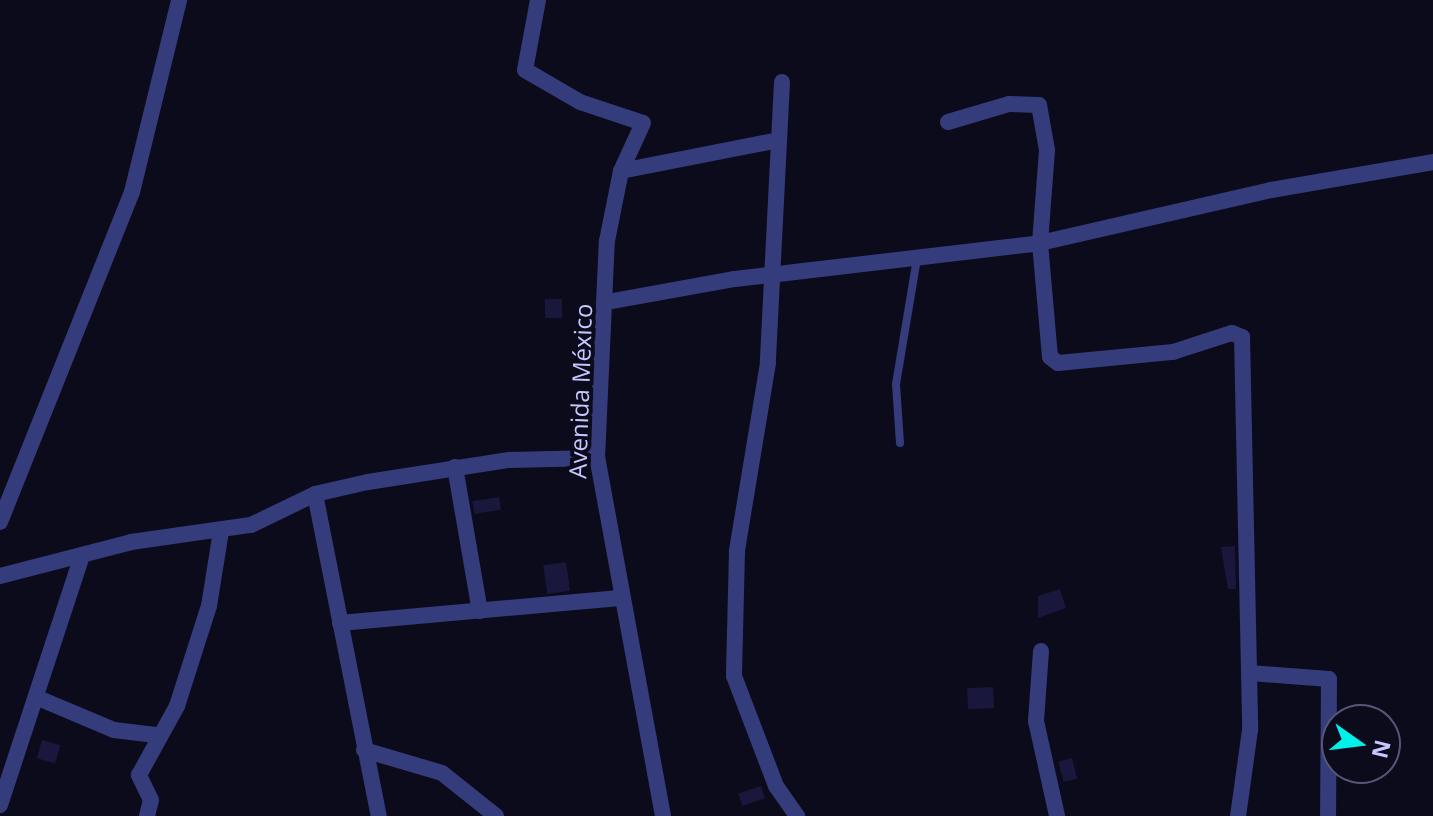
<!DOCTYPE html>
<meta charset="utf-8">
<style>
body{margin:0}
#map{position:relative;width:1433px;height:816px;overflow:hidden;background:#0c0b1c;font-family:"Open Sans",sans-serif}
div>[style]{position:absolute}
.building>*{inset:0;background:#1a173d;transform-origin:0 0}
.service>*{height:8px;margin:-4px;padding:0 4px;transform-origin:4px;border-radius:4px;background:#353c7c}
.minor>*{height:16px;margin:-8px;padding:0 8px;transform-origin:8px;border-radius:8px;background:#353c7c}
span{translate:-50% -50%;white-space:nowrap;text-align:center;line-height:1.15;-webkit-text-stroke:8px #0c0b1c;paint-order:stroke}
.street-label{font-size:24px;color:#c6c7ff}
.north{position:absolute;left:1321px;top:704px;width:80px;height:80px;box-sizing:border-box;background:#0c0b1c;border:2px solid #565677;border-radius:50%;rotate:104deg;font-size:22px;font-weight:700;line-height:32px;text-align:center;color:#c6c7ff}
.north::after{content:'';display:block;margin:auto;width:28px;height:36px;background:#00f1ea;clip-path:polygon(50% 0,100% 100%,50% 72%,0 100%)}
</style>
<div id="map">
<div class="building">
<div style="left:562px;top:299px;width:19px;height:17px;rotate:90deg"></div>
<div style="left:499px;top:497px;width:13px;height:27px;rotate:81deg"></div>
<div style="clip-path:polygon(1235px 546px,1236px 589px,1228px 589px,1221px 547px)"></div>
<div style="left:566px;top:562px;width:29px;height:23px;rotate:82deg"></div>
<div style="clip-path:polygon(1060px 589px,1066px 608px,1038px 618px,1038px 596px)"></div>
<div style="left:993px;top:687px;width:21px;height:26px;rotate:87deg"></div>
<div style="left:42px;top:740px;width:19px;height:19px;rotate:16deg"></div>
<div style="left:1072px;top:758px;width:21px;height:14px;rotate:76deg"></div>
<div style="left:761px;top:786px;width:13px;height:24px;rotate:72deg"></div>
</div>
<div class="service">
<div style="left:900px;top:443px;width:59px;rotate:-93.9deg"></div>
<div style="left:896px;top:384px;width:127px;rotate:-80.5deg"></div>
</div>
<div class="minor">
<div style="left:538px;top:0;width:71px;rotate:100.5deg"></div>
<div style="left:525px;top:70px;width:64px;rotate:30.2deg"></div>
<div style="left:580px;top:102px;width:66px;rotate:18.4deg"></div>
<div style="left:643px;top:123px;width:53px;rotate:114.6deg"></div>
<div style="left:782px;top:82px;width:281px;rotate:92.9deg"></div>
<div style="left:768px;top:363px;width:191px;rotate:99.4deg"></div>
<div style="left:737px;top:551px;width:125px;rotate:91.4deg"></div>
<div style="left:734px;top:676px;width:118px;rotate:69.1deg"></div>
<div style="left:776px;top:786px;width:37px;rotate:55deg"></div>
<div style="left:948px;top:122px;width:64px;rotate:-16.4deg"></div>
<div style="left:1009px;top:104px;width:30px;rotate:2deg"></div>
<div style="left:1039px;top:105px;width:46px;rotate:79.9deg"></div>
<div style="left:1047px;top:150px;width:93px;rotate:94.3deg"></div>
<div style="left:1040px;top:243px;width:114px;rotate:85deg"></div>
<div style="left:1050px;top:357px;width:10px;rotate:37deg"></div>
<div style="left:1058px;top:363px;width:116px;rotate:-5.5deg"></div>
<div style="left:1173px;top:352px;width:62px;rotate:-17.9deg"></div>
<div style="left:1232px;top:333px;width:11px;rotate:22deg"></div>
<div style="left:1242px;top:337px;width:393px;rotate:88.8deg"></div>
<div style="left:1250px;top:730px;width:87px;rotate:97.9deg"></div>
<div style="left:607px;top:302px;width:130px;rotate:-10.2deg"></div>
<div style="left:735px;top:279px;width:307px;rotate:-6.7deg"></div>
<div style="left:1040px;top:243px;width:237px;rotate:-12.9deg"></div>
<div style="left:1271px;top:190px;width:164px;rotate:-9.8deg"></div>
<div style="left:455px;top:467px;width:146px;rotate:80.2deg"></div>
<div style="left:315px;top:494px;width:328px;rotate:78.8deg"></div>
<div style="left:0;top:522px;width:355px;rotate:-68.2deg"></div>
<div style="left:132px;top:192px;width:198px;rotate:-76.2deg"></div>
<div style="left:0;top:576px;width:135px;rotate:-14.5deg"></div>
<div style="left:131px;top:542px;width:121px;rotate:-8.1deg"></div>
<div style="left:251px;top:525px;width:71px;rotate:-25.8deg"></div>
<div style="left:315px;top:494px;width:54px;rotate:-12.8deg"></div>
<div style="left:368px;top:482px;width:143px;rotate:-8.9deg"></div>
<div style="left:509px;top:460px;width:88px;rotate:-1.3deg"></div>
<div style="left:340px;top:623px;width:281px;rotate:-5.1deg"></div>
<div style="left:1041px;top:651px;width:70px;rotate:94.1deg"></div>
<div style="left:1036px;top:721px;width:97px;rotate:77.5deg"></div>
<div style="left:1250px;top:673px;width:79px;rotate:4.3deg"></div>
<div style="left:1329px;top:679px;width:137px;rotate:90.4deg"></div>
<div style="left:38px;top:698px;width:82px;rotate:22.8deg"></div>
<div style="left:114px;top:730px;width:42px;rotate:6.8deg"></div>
<div style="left:364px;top:750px;width:81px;rotate:16.4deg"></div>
<div style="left:442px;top:773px;width:69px;rotate:38.5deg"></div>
<div style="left:0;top:805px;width:260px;rotate:-71.8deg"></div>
<div style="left:147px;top:816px;width:16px;rotate:-76deg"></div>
<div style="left:151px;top:800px;width:28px;rotate:-116deg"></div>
<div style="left:139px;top:775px;width:79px;rotate:-61.2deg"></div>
<div style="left:177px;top:706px;width:105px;rotate:-72.3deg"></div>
<div style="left:209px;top:606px;width:76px;rotate:-80.9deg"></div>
<div style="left:663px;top:816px;width:364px;rotate:-100.4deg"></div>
<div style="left:597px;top:458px;width:217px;rotate:-87.4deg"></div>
<div style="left:607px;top:241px;width:71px;rotate:-78.7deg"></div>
<div style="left:621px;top:171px;width:161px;rotate:-11.1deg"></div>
</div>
<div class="street-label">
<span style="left:580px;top:391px;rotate:-88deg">Avenida México</span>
</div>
<div class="north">N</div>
</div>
